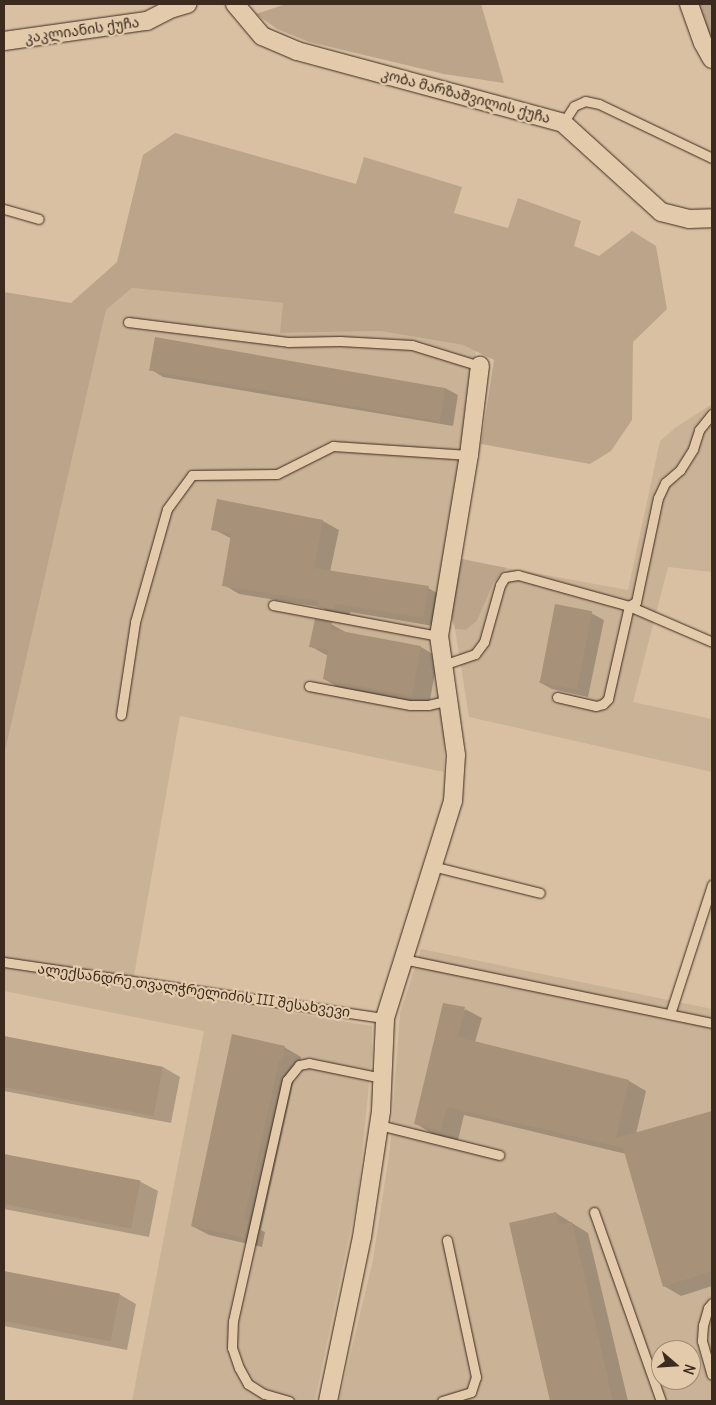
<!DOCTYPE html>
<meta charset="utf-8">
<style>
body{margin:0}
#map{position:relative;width:716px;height:1405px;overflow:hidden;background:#d9c0a3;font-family:Delius,"Noto Sans Georgian",sans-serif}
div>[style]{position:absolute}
.built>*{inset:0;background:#cab296}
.green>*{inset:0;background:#bca48a}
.shadow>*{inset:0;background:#0003}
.building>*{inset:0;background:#a79179;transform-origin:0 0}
.roads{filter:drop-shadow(0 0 1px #3b2a1e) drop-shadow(0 0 1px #3b2a1e)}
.lane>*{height:9px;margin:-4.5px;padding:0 4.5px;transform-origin:4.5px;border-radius:4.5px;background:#e3caab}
.street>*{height:18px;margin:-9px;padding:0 9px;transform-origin:9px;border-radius:9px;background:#e3caab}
span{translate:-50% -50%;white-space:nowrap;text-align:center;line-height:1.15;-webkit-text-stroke:4.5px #e3caab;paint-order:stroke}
.street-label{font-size:14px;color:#3b2a1e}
.frame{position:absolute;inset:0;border:5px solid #3b2a1e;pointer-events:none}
.north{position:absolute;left:651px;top:1340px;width:50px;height:50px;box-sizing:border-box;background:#e3caab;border:1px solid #a08a73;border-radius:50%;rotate:109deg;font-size:14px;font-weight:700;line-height:20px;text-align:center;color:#3b2a1e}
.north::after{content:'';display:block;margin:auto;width:18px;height:22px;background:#3b2a1e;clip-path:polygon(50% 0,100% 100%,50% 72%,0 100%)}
</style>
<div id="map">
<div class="built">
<div style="clip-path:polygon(132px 288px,283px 303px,281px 333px,380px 331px,463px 345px,476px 351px,433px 617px,430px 652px,444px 728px,444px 772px,180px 716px,132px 987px,372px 1026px,372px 1054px,358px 1195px,315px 1401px,132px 1401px,204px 1031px,4px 991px,4px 756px,106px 310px)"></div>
<div style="clip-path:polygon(712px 404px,712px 572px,668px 567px,633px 702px,712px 719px,712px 772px,469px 717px,455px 629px,466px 630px,477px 621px,494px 582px,507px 568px,628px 590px,660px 441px,675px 428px)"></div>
<div style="clip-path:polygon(evenodd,421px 949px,712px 1009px,712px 1401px,339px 1401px,373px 1260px,390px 1148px,400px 1013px,421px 949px,661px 1350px,691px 1350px,691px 1380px,661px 1380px,661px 1350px)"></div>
</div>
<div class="green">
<div style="clip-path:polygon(286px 4px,481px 4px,504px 83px,444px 74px,309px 42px,277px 29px,256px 14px)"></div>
<div style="clip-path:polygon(697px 4px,712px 4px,712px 42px)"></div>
<div style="clip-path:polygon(175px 133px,356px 184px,364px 157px,462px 187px,454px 213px,508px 228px,518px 198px,581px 221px,574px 246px,599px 256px,632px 231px,656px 246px,667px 309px,633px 342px,632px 420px,611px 451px,590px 464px,481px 444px,494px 360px,463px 345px,380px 331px,280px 333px,283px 303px,132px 288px,106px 310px,4px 756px,4px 292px,71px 303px,117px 262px,143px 155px)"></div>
<div style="clip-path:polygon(462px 559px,507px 568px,494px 582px,477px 621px,466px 630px,455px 629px,451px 615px)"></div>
</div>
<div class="shadow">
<div style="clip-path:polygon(150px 369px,445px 388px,458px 395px,453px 426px,163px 377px)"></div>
<div style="clip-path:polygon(218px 500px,323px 521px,339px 530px,330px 572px,428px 588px,444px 597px,439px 627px,350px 612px,349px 618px,334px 615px,321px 607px,239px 594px,224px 585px,232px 539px,213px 529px)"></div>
<div style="clip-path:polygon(591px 613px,604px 620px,588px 697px,552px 689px,539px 682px)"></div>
<div style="clip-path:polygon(331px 624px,349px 634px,421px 647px,438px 657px,429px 705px,341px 689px,324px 679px,328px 656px,310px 646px)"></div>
<div style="clip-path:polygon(465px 1009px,482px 1018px,475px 1042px,629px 1081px,646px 1091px,636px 1134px,712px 1113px,712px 1286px,681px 1296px,664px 1286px,626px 1154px,464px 1115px,458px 1140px,433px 1134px,416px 1124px)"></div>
<div style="clip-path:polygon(4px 1037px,163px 1067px,180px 1077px,171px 1123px,4px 1091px)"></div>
<div style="clip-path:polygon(284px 1047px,301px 1057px,299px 1070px,296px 1070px,261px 1230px,265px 1232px,262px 1247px,209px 1235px,192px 1226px)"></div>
<div style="clip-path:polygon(4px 1155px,141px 1182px,158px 1191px,149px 1237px,4px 1209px)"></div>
<div style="clip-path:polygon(556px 1213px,588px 1233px,628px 1401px,551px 1401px,510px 1224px)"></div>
<div style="clip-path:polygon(4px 1272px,119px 1294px,136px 1304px,127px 1350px,4px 1326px)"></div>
</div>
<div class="building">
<div style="left:155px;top:337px;width:295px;height:34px;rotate:10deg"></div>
<div style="clip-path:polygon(217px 499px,323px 520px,314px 568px,429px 586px,423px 618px,335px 604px,334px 610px,317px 607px,318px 601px,222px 586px,231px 534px,211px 530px)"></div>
<div style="left:555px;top:604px;width:38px;height:80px;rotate:11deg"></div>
<div style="clip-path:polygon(315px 619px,332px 622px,330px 629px,421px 646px,412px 696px,323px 679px,328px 650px,309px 647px)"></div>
<div style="clip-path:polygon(443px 1003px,465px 1007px,458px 1037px,629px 1080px,616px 1138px,712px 1111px,712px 1271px,663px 1287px,623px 1148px,447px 1107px,441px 1131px,414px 1124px)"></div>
<div style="clip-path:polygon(232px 1034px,285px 1046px,282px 1061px,279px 1061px,244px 1220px,249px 1221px,245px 1238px,191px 1226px)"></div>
<div style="left:4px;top:1036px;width:162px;height:50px;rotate:11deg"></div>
<div style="left:4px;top:1154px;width:139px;height:49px;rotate:11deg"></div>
<div style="clip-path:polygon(556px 1212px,559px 1225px,572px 1222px,613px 1401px,550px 1401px,509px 1223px)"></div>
<div style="left:4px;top:1271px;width:118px;height:49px;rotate:11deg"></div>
</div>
<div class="roads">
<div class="lane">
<div style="left:563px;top:123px;width:20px;rotate:-57deg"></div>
<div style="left:574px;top:106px;width:12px;rotate:-24deg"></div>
<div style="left:585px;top:101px;width:14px;rotate:12deg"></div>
<div style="left:599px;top:104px;width:125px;rotate:25.5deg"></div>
<div style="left:4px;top:209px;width:36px;rotate:16deg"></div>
<div style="left:128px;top:322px;width:161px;rotate:7.1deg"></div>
<div style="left:288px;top:342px;width:52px;rotate:-1.1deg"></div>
<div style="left:340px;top:341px;width:72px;rotate:3.2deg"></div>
<div style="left:412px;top:345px;width:71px;rotate:17.2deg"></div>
<div style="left:273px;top:605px;width:169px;rotate:10.6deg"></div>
<div style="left:443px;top:665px;width:34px;rotate:-19deg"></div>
<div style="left:475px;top:654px;width:15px;rotate:-53deg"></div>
<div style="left:484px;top:642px;width:59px;rotate:-74.3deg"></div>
<div style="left:500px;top:585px;width:9px;rotate:-58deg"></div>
<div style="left:505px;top:577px;width:13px;rotate:-9deg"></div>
<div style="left:518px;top:575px;width:115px;rotate:15.6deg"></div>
<div style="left:629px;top:606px;width:8px;rotate:-30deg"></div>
<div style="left:636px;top:602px;width:106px;rotate:-78.1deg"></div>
<div style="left:658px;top:498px;width:17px;rotate:-65deg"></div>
<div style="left:665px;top:483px;width:20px;rotate:-41deg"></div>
<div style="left:680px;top:470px;width:25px;rotate:-58deg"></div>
<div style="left:693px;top:449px;width:20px;rotate:-72deg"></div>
<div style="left:699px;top:430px;width:21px;rotate:-51deg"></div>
<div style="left:309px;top:686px;width:103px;rotate:10.7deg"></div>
<div style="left:410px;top:705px;width:18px"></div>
<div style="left:428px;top:705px;width:22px;rotate:-13deg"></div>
<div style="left:557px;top:697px;width:40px;rotate:13deg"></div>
<div style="left:596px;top:706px;width:7px;rotate:-16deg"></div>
<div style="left:603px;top:704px;width:7px;rotate:-45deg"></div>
<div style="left:608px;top:699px;width:95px;rotate:-77.3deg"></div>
<div style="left:629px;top:606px;width:90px;rotate:23.4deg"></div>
<div style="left:121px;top:715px;width:94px;rotate:-81.4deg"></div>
<div style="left:135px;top:622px;width:117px;rotate:-74.2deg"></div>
<div style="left:167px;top:509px;width:42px;rotate:-53.7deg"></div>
<div style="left:192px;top:475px;width:85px;rotate:-0.7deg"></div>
<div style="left:277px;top:474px;width:63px;rotate:-26.6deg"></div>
<div style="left:333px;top:446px;width:136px;rotate:3.8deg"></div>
<div style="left:432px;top:866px;width:111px;rotate:14deg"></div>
<div style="left:403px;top:959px;width:316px;rotate:11.7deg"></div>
<div style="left:4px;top:962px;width:385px;rotate:8.4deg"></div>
<div style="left:670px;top:1014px;width:136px;rotate:-72deg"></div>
<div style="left:379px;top:1125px;width:124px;rotate:14deg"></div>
<div style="left:594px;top:1212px;width:201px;rotate:70.5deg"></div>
<div style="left:712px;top:1303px;width:6px;rotate:129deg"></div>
<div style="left:708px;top:1308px;width:18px;rotate:106deg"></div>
<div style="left:703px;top:1325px;width:16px;rotate:94deg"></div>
<div style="left:702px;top:1341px;width:35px;rotate:74deg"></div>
<div style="left:289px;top:1401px;width:26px;rotate:-164deg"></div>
<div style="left:264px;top:1394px;width:19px;rotate:-148deg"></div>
<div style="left:248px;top:1384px;width:18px;rotate:-119deg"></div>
<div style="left:239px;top:1368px;width:21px;rotate:-109deg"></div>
<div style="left:232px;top:1348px;width:27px;rotate:-88deg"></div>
<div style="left:233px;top:1321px;width:247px;rotate:-77.4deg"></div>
<div style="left:287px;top:1080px;width:19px;rotate:-51deg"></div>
<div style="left:299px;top:1065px;width:10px;rotate:-11deg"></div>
<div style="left:309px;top:1063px;width:75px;rotate:11.6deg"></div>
<div style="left:442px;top:1401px;width:30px;rotate:-17deg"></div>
<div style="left:471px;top:1392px;width:16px;rotate:-72deg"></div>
<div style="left:476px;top:1377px;width:140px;rotate:-102deg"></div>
</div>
<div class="street">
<div style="left:235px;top:4px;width:42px;rotate:49.8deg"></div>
<div style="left:262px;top:36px;width:38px;rotate:23deg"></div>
<div style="left:297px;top:51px;width:276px;rotate:15.1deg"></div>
<div style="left:563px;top:123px;width:132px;rotate:42.2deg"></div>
<div style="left:661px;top:212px;width:29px;rotate:14deg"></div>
<div style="left:689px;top:219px;width:23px;rotate:-2deg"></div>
<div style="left:689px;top:4px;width:41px;rotate:70.3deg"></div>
<div style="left:703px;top:43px;width:18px;rotate:61deg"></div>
<div style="left:4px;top:41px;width:144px;rotate:-8deg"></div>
<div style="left:147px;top:21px;width:29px;rotate:-27deg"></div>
<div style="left:173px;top:8px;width:15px;rotate:-16deg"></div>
<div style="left:328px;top:1401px;width:167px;rotate:-78.3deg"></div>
<div style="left:362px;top:1237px;width:127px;rotate:-81.4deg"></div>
<div style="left:381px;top:1111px;width:93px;rotate:-87.5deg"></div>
<div style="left:385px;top:1018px;width:227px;rotate:-72.6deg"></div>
<div style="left:453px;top:801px;width:46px;rotate:-86.3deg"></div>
<div style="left:456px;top:755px;width:120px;rotate:-98.1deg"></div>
<div style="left:439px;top:636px;width:183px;rotate:-80.6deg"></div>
<div style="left:469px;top:455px;width:90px;rotate:-83deg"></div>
</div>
</div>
<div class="street-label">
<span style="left:82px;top:30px;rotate:-8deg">კაკლიანის ქუჩა</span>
<span style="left:466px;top:96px;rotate:15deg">კობა მარზაშვილის ქუჩა</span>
<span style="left:194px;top:990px;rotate:8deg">ალექსანდრე თვალჭრელიძის III შესახვევი</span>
</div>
<div class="frame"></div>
<div class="north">N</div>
</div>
